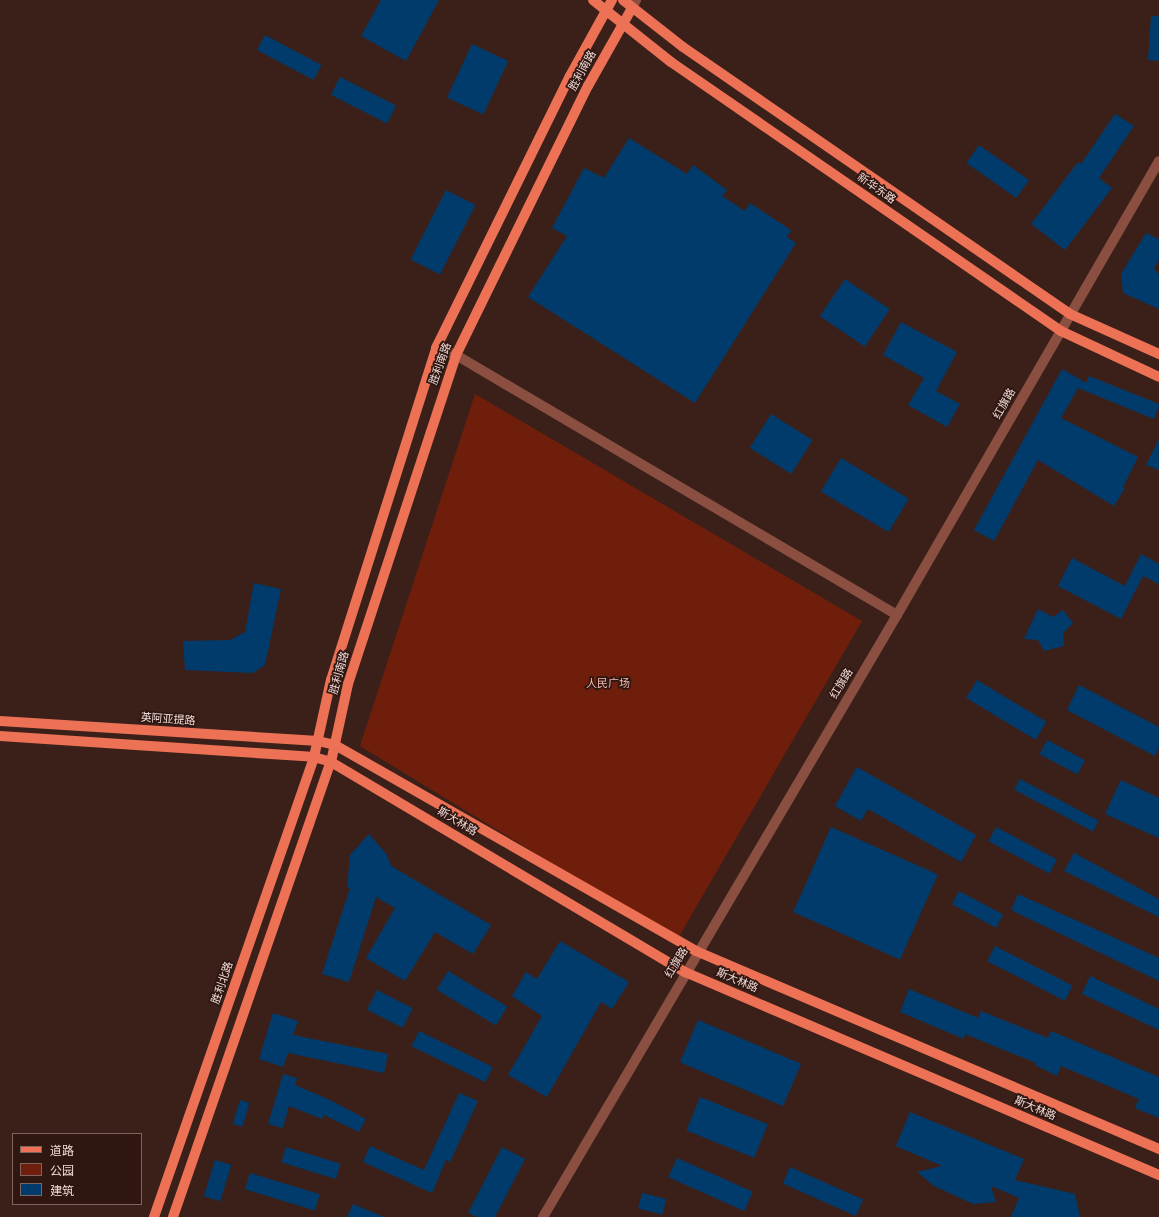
<!DOCTYPE html>
<meta charset="utf-8">
<style>
body{margin:0}
#map{position:relative;width:1159px;height:1217px;overflow:hidden;background:#3b201a;font-family:Roboto,"Noto Sans SC",sans-serif}
div>[style]{position:absolute}
.green>*{inset:0;background:#6f1e0c}
.building>*{inset:0;background:#003b6c;transform-origin:0 0}
.minor>*{height:10px;margin:-5px;padding:0 5px;transform-origin:5px;border-radius:5px;background:#8b4f41}
.major>*{height:10px;margin:-5px;padding:0 5px;transform-origin:5px;border-radius:5px;background:#ed7155}
span{translate:-50% -50%;white-space:nowrap;text-align:center;line-height:1.15;-webkit-text-stroke:3.5px #301611;paint-order:stroke}
.street-label{font-size:11px;color:#efdcd8}
.park-label{font-size:11px;color:#f0bcb0}
.legend{position:absolute;left:12px;top:1133px;width:130px;height:72px;box-sizing:border-box;background:#301611;border:1px solid #7c6561;margin:0;padding:5px 7px;list-style:none;font-size:12px;color:#efdcd8}
.legend li{display:flex;align-items:center;gap:8px;height:20px}
.legend b{width:20px;border:1px solid #7c6561}
</style>
<div id="map">
<div class="green">
<div style="clip-path:polygon(475px 394px,862px 621px,677px 940px,360px 746px)"></div>
</div>
<div class="building">
<div style="clip-path:polygon(381px 0,439px 0,406px 61px,361px 36px)"></div>
<div style="clip-path:polygon(1151px 16px,1159px 16px,1159px 61px,1148px 60px)"></div>
<div style="left:265px;top:35px;width:64px;height:17px;rotate:28deg"></div>
<div style="left:472px;top:44px;width:40px;height:59px;rotate:25deg"></div>
<div style="left:340px;top:77px;width:63px;height:20px;rotate:27deg"></div>
<div style="clip-path:polygon(1115px 114px,1134px 126px,1099px 178px,1112px 188px,1065px 250px,1031px 224px,1078px 162px,1081px 164px)"></div>
<div style="clip-path:polygon(629px 138px,687px 174px,693px 165px,727px 190px,722px 196px,745px 211px,750px 203px,791px 230px,787px 237px,796px 243px,695px 403px,528px 297px,567px 236px,552px 228px,584px 168px,604px 178px)"></div>
<div style="left:979px;top:145px;width:61px;height:22px;rotate:35deg"></div>
<div style="left:446px;top:190px;width:33px;height:78px;rotate:27deg"></div>
<div style="clip-path:polygon(1146px 233px,1159px 239px,1159px 260px,1154px 268px,1159px 275px,1159px 309px,1123px 293px,1121px 274px)"></div>
<div style="left:845px;top:279px;width:54px;height:45px;rotate:34deg"></div>
<div style="clip-path:polygon(901px 322px,957px 352px,936px 391px,960px 404px,947px 427px,908px 405px,924px 378px,883px 355px)"></div>
<div style="clip-path:polygon(1062px 369px,1086px 383px,1089px 376px,1159px 404px,1159px 407px,1154px 419px,1078px 388px,1061px 418px,1138px 457px,1123px 487px,1125px 488px,1114px 506px,1038px 460px,994px 541px,974px 530px)"></div>
<div style="left:771px;top:414px;width:49px;height:40px;rotate:32deg"></div>
<div style="clip-path:polygon(1159px 439px,1159px 470px,1146px 465px)"></div>
<div style="left:841px;top:458px;width:79px;height:39px;rotate:31deg"></div>
<div style="clip-path:polygon(1141px 554px,1159px 564px,1159px 584px,1143px 576px,1121px 619px,1058px 586px,1072px 558px,1125px 586px)"></div>
<div style="clip-path:polygon(254px 583px,281px 589px,265px 665px,253px 673px,185px 670px,183px 641px,230px 640px,245px 632px)"></div>
<div style="clip-path:polygon(1038px 609px,1053px 617px,1063px 610px,1073px 623px,1063px 633px,1064px 646px,1044px 651px,1038px 640px,1024px 639px)"></div>
<div style="left:977px;top:680px;width:81px;height:21px;rotate:31deg"></div>
<div style="clip-path:polygon(1079px 685px,1159px 727px,1159px 747px,1155px 756px,1067px 710px)"></div>
<div style="left:1047px;top:740px;width:43px;height:16px;rotate:28deg"></div>
<div style="clip-path:polygon(857px 767px,976px 835px,961px 862px,868px 809px,861px 821px,835px 806px)"></div>
<div style="left:1020px;top:779px;width:89px;height:12px;rotate:28deg"></div>
<div style="clip-path:polygon(1121px 780px,1159px 798px,1159px 838px,1105px 814px)"></div>
<div style="left:831px;top:827px;width:117px;height:93px;rotate:24deg"></div>
<div style="left:996px;top:827px;width:69px;height:16px;rotate:28deg"></div>
<div style="clip-path:polygon(369px 834px,387px 855px,391px 866px,491px 925px,473px 954px,435px 932px,405px 981px,366px 958px,395px 908px,376px 897px,349px 982px,322px 974px,350px 888px,347px 887px,350px 855px)"></div>
<div style="clip-path:polygon(1074px 853px,1159px 899px,1159px 917px,1064px 871px)"></div>
<div style="left:959px;top:891px;width:50px;height:15px;rotate:28deg"></div>
<div style="clip-path:polygon(1018px 894px,1159px 958px,1159px 981px,1011px 910px)"></div>
<div style="clip-path:polygon(560px 941px,629px 982px,612px 1009px,601px 1002px,547px 1097px,508px 1075px,542px 1016px,512px 996px,526px 972px,537px 979px)"></div>
<div style="left:995px;top:946px;width:87px;height:17px;rotate:27deg"></div>
<div style="left:448px;top:971px;width:69px;height:22px;rotate:31deg"></div>
<div style="clip-path:polygon(1090px 976px,1159px 1009px,1159px 1030px,1082px 994px)"></div>
<div style="clip-path:polygon(909px 989px,978px 1018px,981px 1011px,1048px 1038px,1051px 1031px,1159px 1077px,1159px 1118px,1135px 1108px,1139px 1099px,1061px 1066px,1057px 1076px,1035px 1065px,1036px 1063px,965px 1034px,964px 1039px,900px 1012px)"></div>
<div style="left:377px;top:990px;width:40px;height:22px;rotate:27deg"></div>
<div style="clip-path:polygon(273px 1013px,298px 1021px,293px 1035px,388px 1054px,384px 1073px,288px 1053px,283px 1067px,259px 1059px)"></div>
<div style="left:698px;top:1020px;width:112px;height:46px;rotate:23deg"></div>
<div style="left:419px;top:1031px;width:82px;height:17px;rotate:26deg"></div>
<div style="clip-path:polygon(283px 1074px,297px 1078px,295px 1085px,330px 1100px,366px 1119px,359px 1132px,324px 1115px,322px 1119px,289px 1106px,283px 1128px,268px 1124px)"></div>
<div style="clip-path:polygon(459px 1093px,478px 1101px,450px 1162px,446px 1160px,432px 1193px,363px 1162px,370px 1146px,424px 1170px)"></div>
<div style="left:700px;top:1097px;width:73px;height:36px;rotate:22deg"></div>
<div style="left:240px;top:1100px;width:10px;height:25px;rotate:17deg"></div>
<div style="clip-path:polygon(910px 1112px,1024px 1159px,1015px 1180px,1075px 1194px,1080px 1217px,1011px 1217px,1019px 1198px,991px 1186px,996px 1202px,973px 1204px,934px 1186px,917px 1172px,942px 1166px,896px 1146px)"></div>
<div style="left:286px;top:1147px;width:57px;height:16px;rotate:17deg"></div>
<div style="clip-path:polygon(502px 1147px,525px 1159px,495px 1217px,477px 1217px,468px 1213px)"></div>
<div style="left:677px;top:1158px;width:83px;height:21px;rotate:24deg"></div>
<div style="left:215px;top:1160px;width:17px;height:38px;rotate:17deg"></div>
<div style="left:790px;top:1167px;width:80px;height:18px;rotate:24deg"></div>
<div style="left:250px;top:1173px;width:73px;height:17px;rotate:17deg"></div>
<div style="left:642px;top:1193px;width:25px;height:16px;rotate:14deg"></div>
<div style="clip-path:polygon(353px 1204px,384px 1217px,347px 1217px)"></div>
</div>
<div class="minor">
<div style="left:632px;top:8px;width:9px;rotate:-63deg"></div>
<div style="left:436px;top:348px;width:21px;rotate:19deg"></div>
<div style="left:456px;top:355px;width:512px;rotate:30.52deg"></div>
<div style="left:543px;top:1217px;width:698px;rotate:-59.54deg"></div>
<div style="left:897px;top:615px;width:524px;rotate:-60.01deg"></div>
</div>
<div class="major">
<div style="left:593px;top:0;width:100px;rotate:38.5deg"></div>
<div style="left:671px;top:62px;width:474px;rotate:34.6deg"></div>
<div style="left:1061px;top:331px;width:108px;rotate:25.1deg"></div>
<div style="left:623px;top:0;width:76px;rotate:38.1deg"></div>
<div style="left:683px;top:47px;width:470px;rotate:34.6deg"></div>
<div style="left:1070px;top:314px;width:98px;rotate:24.2deg"></div>
<div style="left:0;top:721px;width:319px;rotate:3.6deg"></div>
<div style="left:318px;top:741px;width:17px;rotate:13deg"></div>
<div style="left:335px;top:745px;width:416px;rotate:29.7deg"></div>
<div style="left:696px;top:951px;width:504px;rotate:23.15deg"></div>
<div style="left:0;top:736px;width:315px;rotate:3.8deg"></div>
<div style="left:314px;top:757px;width:18px;rotate:16deg"></div>
<div style="left:331px;top:762px;width:412px;rotate:30.7deg"></div>
<div style="left:685px;top:972px;width:516px;rotate:23.18deg"></div>
<div style="left:154px;top:1217px;width:487px;rotate:-70.8deg"></div>
<div style="left:314px;top:757px;width:79px;rotate:-77.6deg"></div>
<div style="left:331px;top:680px;width:348px;rotate:-72.4deg"></div>
<div style="left:436px;top:348px;width:303px;rotate:-63.8deg"></div>
<div style="left:570px;top:76px;width:87px;rotate:-61.1deg"></div>
<div style="left:173px;top:1217px;width:482px;rotate:-70.9deg"></div>
<div style="left:331px;top:762px;width:80px;rotate:-77.7deg"></div>
<div style="left:348px;top:684px;width:346px;rotate:-71.8deg"></div>
<div style="left:456px;top:355px;width:300px;rotate:-63.9deg"></div>
<div style="left:588px;top:86px;width:90px;rotate:-60.6deg"></div>
</div>
<div class="street-label">
<span style="left:583px;top:71px;rotate:-61deg">胜利南路</span>
<span style="left:876px;top:189px;rotate:35deg">新华东路</span>
<span style="left:441px;top:364px;rotate:-70deg">胜利南路</span>
<span style="left:1005px;top:404px;rotate:-60deg">红旗路</span>
<span style="left:340px;top:673px;rotate:-74deg">胜利南路</span>
<span style="left:842px;top:684px;rotate:-59deg">红旗路</span>
<span style="left:168px;top:720px;rotate:4deg">英阿亚提路</span>
<span style="left:457px;top:822px;rotate:31deg">斯大林路</span>
<span style="left:677px;top:963px;rotate:-59deg">红旗路</span>
<span style="left:737px;top:981px;rotate:23deg">斯大林路</span>
<span style="left:223px;top:983px;rotate:-71deg">胜利北路</span>
<span style="left:1035px;top:1109px;rotate:23deg">斯大林路</span>
</div>
<div class="park-label">
<span style="left:608px;top:684px">人民广场</span>
</div>
<ul class="legend">
<li><b style="height:5px;background:#ed7155"></b>道路</li>
<li><b style="height:11px;background:#6f1e0c"></b>公园</li>
<li><b style="height:11px;background:#003b6c"></b>建筑</li>
</ul>
</div>
